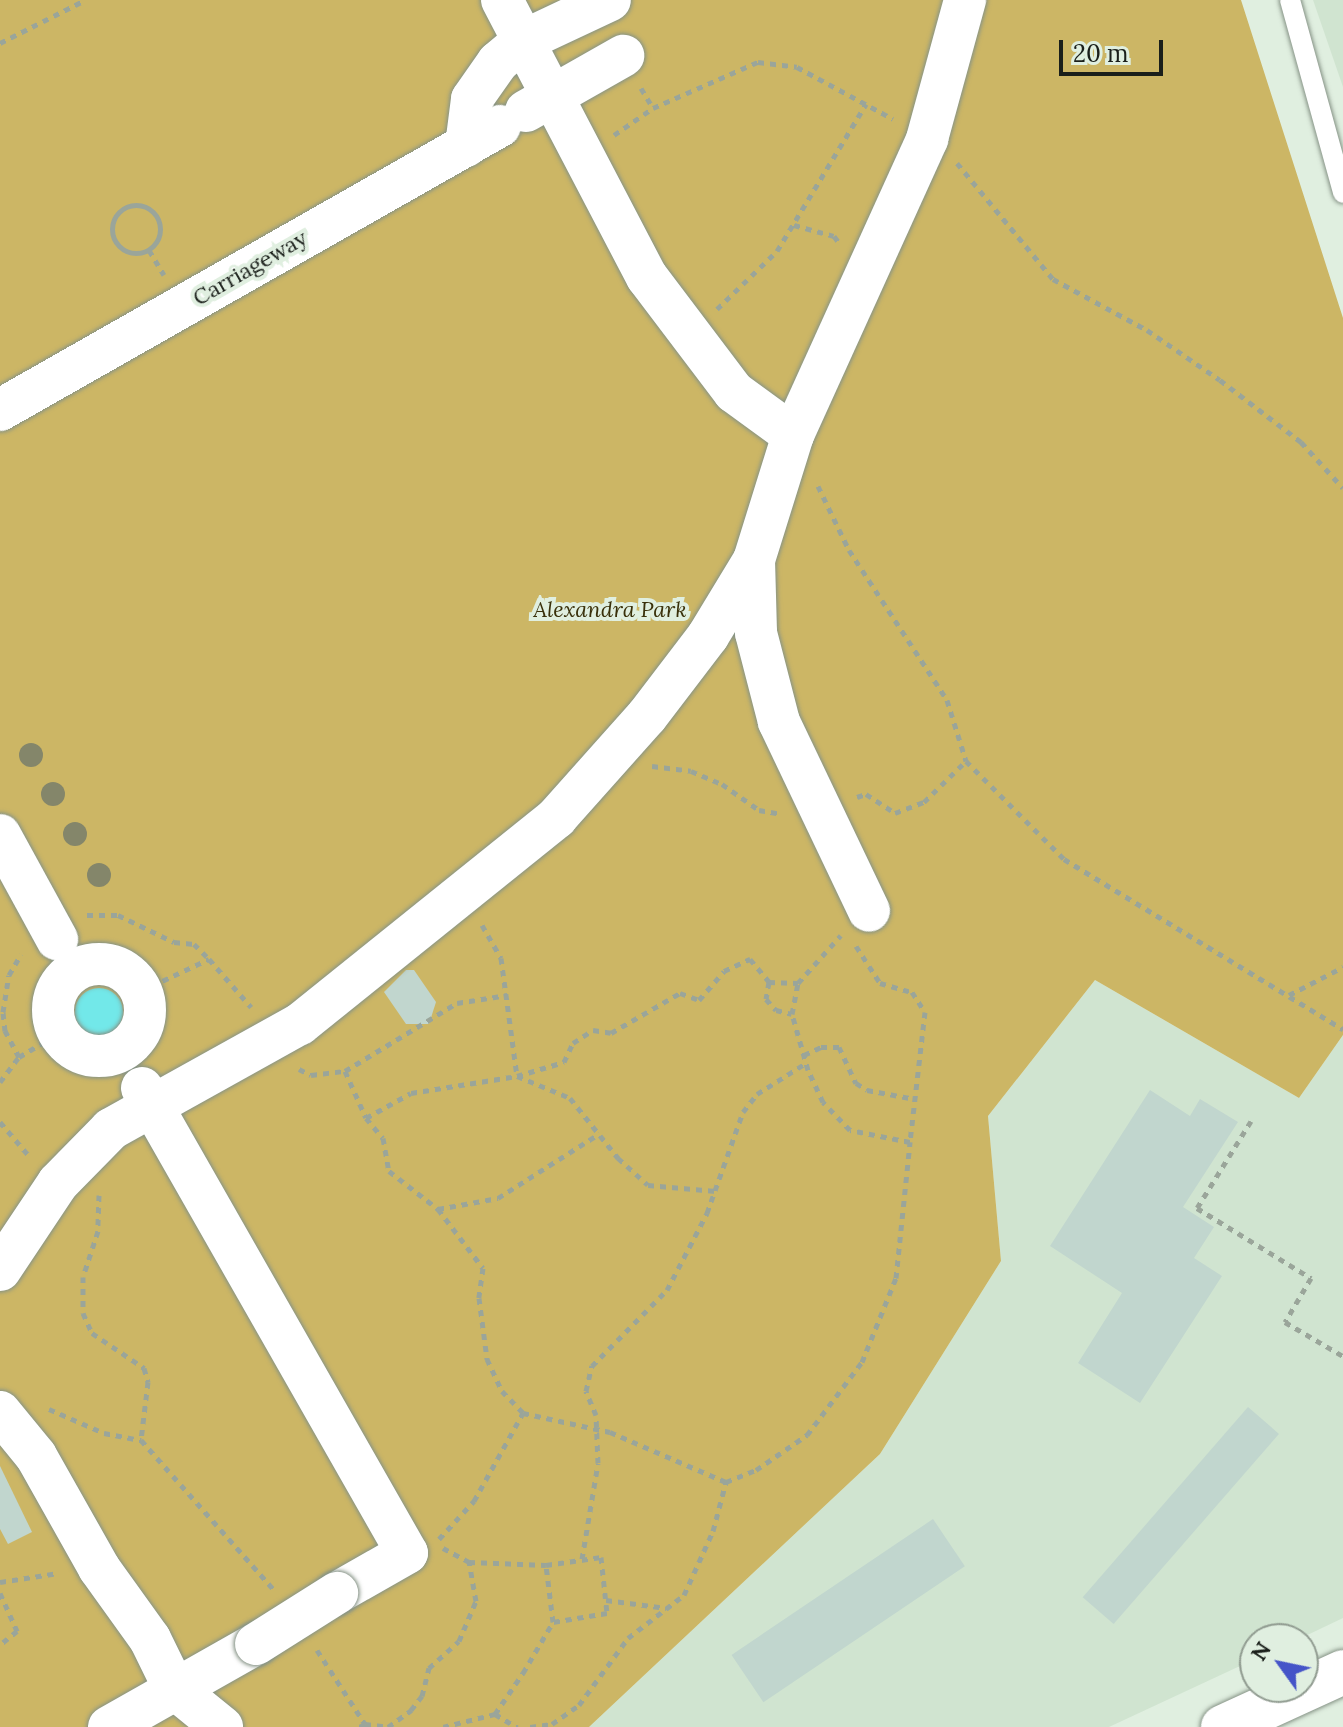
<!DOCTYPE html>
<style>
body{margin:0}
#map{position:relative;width:1343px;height:1727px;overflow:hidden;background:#e0efe0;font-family:Lora,serif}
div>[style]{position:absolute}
.built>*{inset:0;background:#d0e4d0}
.green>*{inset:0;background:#ccb665}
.water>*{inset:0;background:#72e8e9}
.round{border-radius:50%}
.building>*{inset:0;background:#c1d6ce;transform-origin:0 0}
.path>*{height:5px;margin-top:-2.5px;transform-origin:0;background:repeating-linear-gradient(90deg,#9aa59a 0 6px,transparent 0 12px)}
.path>.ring{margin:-2.5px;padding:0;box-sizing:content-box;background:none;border:5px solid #9aa59a;border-radius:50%}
.roads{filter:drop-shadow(0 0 2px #869386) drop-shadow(0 0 2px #869386)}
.lane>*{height:20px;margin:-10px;padding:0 10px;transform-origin:10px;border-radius:10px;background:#fff}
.street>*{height:42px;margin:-21px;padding:0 21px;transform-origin:21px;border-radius:21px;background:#fff}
.street>.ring{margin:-21px;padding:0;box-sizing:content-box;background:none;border:42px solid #fff;border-radius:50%}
.secondary>*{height:44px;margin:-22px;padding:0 22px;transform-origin:22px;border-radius:22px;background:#fff}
.bridges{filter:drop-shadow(0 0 2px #869386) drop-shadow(0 0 2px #869386)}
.street-bridge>*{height:42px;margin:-21px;padding:0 21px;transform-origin:21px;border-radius:21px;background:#fff}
.trees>*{width:24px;height:24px;margin:-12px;border-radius:50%;background:#84866a}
span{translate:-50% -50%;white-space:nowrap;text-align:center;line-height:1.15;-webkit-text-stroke:8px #e0efe0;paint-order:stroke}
.street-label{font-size:22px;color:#1a1f1a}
.park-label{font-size:22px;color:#39300a;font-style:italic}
.north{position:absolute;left:1239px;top:1623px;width:80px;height:80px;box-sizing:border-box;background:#e0efe0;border:2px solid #919c91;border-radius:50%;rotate:303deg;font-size:22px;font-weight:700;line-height:32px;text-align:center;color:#1a1f1a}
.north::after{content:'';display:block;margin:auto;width:28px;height:36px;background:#4554c8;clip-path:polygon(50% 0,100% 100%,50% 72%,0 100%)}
.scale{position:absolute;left:1059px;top:40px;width:104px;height:36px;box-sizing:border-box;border:4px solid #1a1f1a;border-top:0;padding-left:10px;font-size:24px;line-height:28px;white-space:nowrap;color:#1a1f1a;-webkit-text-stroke:6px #e0efe0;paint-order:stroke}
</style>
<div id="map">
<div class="built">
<div style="clip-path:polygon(1313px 0,1343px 0,1343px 87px)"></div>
<div style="clip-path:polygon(1095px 980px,1299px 1098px,1343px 1035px,1343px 1618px,1299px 1639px,1255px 1639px,1255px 1659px,1109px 1727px,589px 1727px,880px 1454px,1001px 1261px,988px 1116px)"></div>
</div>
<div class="green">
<div style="clip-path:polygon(0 0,1241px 0,1343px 318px,1343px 1035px,1299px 1098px,1095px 980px,988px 1116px,1001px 1261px,880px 1454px,589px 1727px,0 1727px)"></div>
</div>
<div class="water">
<div class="round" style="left:75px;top:988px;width:48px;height:48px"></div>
</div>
<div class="building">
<div style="clip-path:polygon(406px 970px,414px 970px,436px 1002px,429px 1024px,406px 1024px,384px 992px)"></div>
<div style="clip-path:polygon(1150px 1090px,1190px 1116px,1200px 1099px,1238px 1122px,1183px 1207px,1214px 1227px,1194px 1258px,1222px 1276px,1140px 1403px,1078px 1363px,1122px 1293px,1050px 1246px)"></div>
<div style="left:1248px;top:1407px;width:41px;height:252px;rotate:41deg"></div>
<div style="clip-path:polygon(0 1466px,32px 1532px,8px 1544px,0 1529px)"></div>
<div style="left:933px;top:1519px;width:57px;height:243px;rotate:56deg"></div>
</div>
<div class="path">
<div style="left:0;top:43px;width:95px;rotate:-26.8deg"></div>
<div style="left:641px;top:88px;width:23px;rotate:59deg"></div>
<div style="left:653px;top:108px;width:115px;rotate:-23.7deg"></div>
<div style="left:758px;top:62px;width:39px;rotate:7deg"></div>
<div style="left:797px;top:67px;width:109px;rotate:28.4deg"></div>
<div style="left:614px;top:135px;width:47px;rotate:-34.7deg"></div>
<div style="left:957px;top:163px;width:151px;rotate:50.4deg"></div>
<div style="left:1053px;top:279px;width:107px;rotate:28.5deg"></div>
<div style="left:1147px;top:330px;width:88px;rotate:34.4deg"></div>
<div style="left:1220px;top:380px;width:102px;rotate:37.4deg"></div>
<div style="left:1301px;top:442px;width:62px;rotate:47.6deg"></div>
<div class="ring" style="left:112px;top:205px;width:43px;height:43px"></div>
<div style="left:794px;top:225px;width:41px;rotate:15.4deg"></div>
<div style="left:834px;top:236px;width:10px;rotate:53deg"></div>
<div style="left:149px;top:250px;width:29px;rotate:59deg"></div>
<div style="left:717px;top:309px;width:83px;rotate:-44deg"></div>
<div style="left:777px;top:251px;width:172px;rotate:-58.8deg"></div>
<div style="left:818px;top:486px;width:71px;rotate:64.2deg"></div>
<div style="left:849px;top:550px;width:179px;rotate:56.8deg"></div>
<div style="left:947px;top:700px;width:64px;rotate:72.7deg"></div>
<div style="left:966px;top:761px;width:139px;rotate:45deg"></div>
<div style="left:1064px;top:859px;width:327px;rotate:31.4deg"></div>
<div style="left:652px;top:766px;width:39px;rotate:7deg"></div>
<div style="left:691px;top:771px;width:34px;rotate:23deg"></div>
<div style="left:722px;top:784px;width:45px;rotate:35.1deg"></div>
<div style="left:759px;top:810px;width:23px;rotate:10deg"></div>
<div style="left:857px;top:797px;width:9px;rotate:-18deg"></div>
<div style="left:866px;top:794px;width:35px;rotate:33deg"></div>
<div style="left:895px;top:813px;width:31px;rotate:-21deg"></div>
<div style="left:924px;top:802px;width:59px;rotate:-44.3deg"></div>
<div style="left:87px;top:915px;width:31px"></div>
<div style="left:118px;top:915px;width:62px;rotate:25.7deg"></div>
<div style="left:174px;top:942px;width:20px;rotate:6deg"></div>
<div style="left:194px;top:944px;width:21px;rotate:45deg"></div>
<div style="left:482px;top:925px;width:38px;rotate:60deg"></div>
<div style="left:501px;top:958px;width:119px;rotate:82.3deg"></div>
<div style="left:517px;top:1076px;width:57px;rotate:22.5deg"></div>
<div style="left:570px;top:1098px;width:77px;rotate:51.3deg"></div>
<div style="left:618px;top:1158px;width:40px;rotate:42deg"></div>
<div style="left:648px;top:1185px;width:68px;rotate:5deg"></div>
<div style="left:856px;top:946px;width:44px;rotate:57deg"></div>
<div style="left:880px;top:983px;width:33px;rotate:16deg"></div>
<div style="left:912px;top:992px;width:24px;rotate:57deg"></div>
<div style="left:925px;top:1012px;width:131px;rotate:96.6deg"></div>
<div style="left:769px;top:982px;width:29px;rotate:2deg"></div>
<div style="left:141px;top:991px;width:75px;rotate:-25.2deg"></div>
<div style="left:209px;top:959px;width:64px;rotate:48.8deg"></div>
<div style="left:1289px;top:995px;width:61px;rotate:-27.4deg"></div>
<div style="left:804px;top:1055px;width:19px;rotate:-25deg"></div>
<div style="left:821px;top:1047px;width:18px"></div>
<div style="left:839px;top:1047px;width:40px;rotate:65deg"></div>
<div style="left:856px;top:1083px;width:13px;rotate:32deg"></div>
<div style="left:867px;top:1090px;width:49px;rotate:10.6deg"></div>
<div style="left:19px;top:1057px;width:30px;rotate:-118deg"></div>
<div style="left:5px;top:1031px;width:19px;rotate:-96deg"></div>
<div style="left:3px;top:1012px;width:37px;rotate:-81deg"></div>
<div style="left:9px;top:975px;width:24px;rotate:-60deg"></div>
<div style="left:299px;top:1069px;width:13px;rotate:27deg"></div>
<div style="left:311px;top:1075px;width:34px;rotate:-7deg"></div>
<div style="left:345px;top:1071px;width:131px;rotate:-31.3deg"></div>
<div style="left:457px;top:1003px;width:51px;rotate:-9.1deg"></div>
<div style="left:345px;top:1071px;width:51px;rotate:65.9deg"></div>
<div style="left:366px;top:1118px;width:26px;rotate:50deg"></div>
<div style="left:383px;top:1138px;width:34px;rotate:80deg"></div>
<div style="left:389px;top:1171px;width:62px;rotate:37.8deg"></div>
<div style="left:438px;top:1209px;width:74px;rotate:52.7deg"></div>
<div style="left:483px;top:1268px;width:30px;rotate:98deg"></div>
<div style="left:479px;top:1298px;width:62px;rotate:82.5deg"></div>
<div style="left:487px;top:1359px;width:35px;rotate:65deg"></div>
<div style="left:502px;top:1391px;width:30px;rotate:46deg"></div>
<div style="left:0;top:1082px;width:31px;rotate:-53deg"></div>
<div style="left:19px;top:1057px;width:47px;rotate:-31deg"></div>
<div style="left:366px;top:1118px;width:51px;rotate:-29.1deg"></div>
<div style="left:411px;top:1093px;width:107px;rotate:-9.1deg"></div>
<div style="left:517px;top:1076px;width:49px;rotate:-16.6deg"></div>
<div style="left:564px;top:1062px;width:21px;rotate:-65deg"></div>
<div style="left:573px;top:1043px;width:24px;rotate:-33deg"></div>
<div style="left:593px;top:1030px;width:18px;rotate:9deg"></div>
<div style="left:611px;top:1033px;width:80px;rotate:-30.1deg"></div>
<div style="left:680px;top:993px;width:20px;rotate:20deg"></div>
<div style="left:699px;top:1000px;width:38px;rotate:-49deg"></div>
<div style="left:724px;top:971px;width:29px;rotate:-25deg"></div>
<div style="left:750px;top:959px;width:30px;rotate:50deg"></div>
<div style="left:769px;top:982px;width:17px;rotate:100deg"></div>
<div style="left:766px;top:999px;width:15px;rotate:48deg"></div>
<div style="left:776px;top:1010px;width:16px;rotate:14deg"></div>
<div style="left:1251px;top:1121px;width:102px;rotate:121.8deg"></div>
<div style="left:1197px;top:1208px;width:134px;rotate:31.6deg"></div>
<div style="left:1311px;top:1278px;width:51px;rotate:120.6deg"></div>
<div style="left:1285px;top:1322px;width:67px;rotate:30.4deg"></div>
<div style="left:0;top:1122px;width:46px;rotate:49.4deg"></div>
<div style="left:99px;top:1195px;width:36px;rotate:92deg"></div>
<div style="left:98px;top:1231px;width:48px;rotate:108.1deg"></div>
<div style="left:83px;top:1277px;width:36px;rotate:90deg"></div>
<div style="left:83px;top:1313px;width:22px;rotate:66deg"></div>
<div style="left:92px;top:1333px;width:63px;rotate:33.9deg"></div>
<div style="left:144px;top:1368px;width:15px;rotate:74deg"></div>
<div style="left:148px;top:1382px;width:58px;rotate:96.9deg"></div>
<div style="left:438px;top:1209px;width:61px;rotate:-10.4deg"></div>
<div style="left:498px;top:1198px;width:120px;rotate:-32.4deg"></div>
<div style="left:49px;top:1409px;width:60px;rotate:23.6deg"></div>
<div style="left:104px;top:1433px;width:38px;rotate:11deg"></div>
<div style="left:141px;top:1440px;width:200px;rotate:48.4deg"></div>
<div style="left:439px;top:1539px;width:52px;rotate:-47.4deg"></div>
<div style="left:474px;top:1501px;width:101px;rotate:-60.9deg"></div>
<div style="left:523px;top:1413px;width:89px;rotate:12.3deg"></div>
<div style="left:610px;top:1432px;width:126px;rotate:23.3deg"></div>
<div style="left:726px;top:1482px;width:32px;rotate:-22deg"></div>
<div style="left:756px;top:1470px;width:62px;rotate:-34.5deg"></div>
<div style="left:807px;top:1435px;width:91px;rotate:-53deg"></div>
<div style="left:862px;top:1362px;width:91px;rotate:-68deg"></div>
<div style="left:896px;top:1278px;width:137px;rotate:-84.1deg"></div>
<div style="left:910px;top:1142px;width:61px;rotate:-168.7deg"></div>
<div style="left:850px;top:1130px;width:39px;rotate:-134deg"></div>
<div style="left:823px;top:1102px;width:35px;rotate:-115deg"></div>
<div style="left:808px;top:1070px;width:58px;rotate:-105.9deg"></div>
<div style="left:792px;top:1014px;width:32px;rotate:-79deg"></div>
<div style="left:798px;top:983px;width:64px;rotate:-48.1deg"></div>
<div style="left:443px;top:1548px;width:30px;rotate:28deg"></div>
<div style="left:469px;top:1562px;width:77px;rotate:2.2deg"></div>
<div style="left:582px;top:1559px;width:97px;rotate:-80.5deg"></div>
<div style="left:598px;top:1463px;width:48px;rotate:-92.4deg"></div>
<div style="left:596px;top:1415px;width:26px;rotate:-113deg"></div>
<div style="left:586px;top:1391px;width:26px;rotate:-77deg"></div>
<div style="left:592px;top:1366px;width:107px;rotate:-45.4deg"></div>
<div style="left:667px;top:1290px;width:87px;rotate:-62.5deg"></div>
<div style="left:707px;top:1213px;width:107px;rotate:-70.4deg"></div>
<div style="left:743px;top:1112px;width:23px;rotate:-52deg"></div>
<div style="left:757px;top:1094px;width:58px;rotate:-32.3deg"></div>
<div style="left:0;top:1582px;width:59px;rotate:-8.8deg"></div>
<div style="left:0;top:1593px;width:42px;rotate:65.9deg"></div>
<div style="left:17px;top:1631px;width:22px;rotate:141deg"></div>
<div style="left:606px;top:1600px;width:61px;rotate:7.6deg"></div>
<div style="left:317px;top:1650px;width:88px;rotate:57deg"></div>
<div style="left:365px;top:1724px;width:7px;rotate:153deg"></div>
<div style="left:495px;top:1714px;width:26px;rotate:31deg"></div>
<div style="left:365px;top:1724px;width:23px;rotate:7deg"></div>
<div style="left:388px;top:1727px;width:29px;rotate:-36deg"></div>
<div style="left:411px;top:1710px;width:18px;rotate:-52deg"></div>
<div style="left:422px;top:1696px;width:29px;rotate:-76deg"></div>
<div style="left:429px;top:1668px;width:40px;rotate:-42deg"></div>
<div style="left:459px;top:1641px;width:43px;rotate:-67deg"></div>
<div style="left:476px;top:1601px;width:40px;rotate:-100deg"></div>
<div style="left:443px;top:1727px;width:54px;rotate:-14deg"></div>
<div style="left:495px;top:1714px;width:50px;rotate:-55.7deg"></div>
<div style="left:523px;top:1673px;width:59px;rotate:-59.5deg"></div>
<div style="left:553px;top:1622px;width:57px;rotate:-97deg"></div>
<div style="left:546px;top:1565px;width:56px;rotate:-8.3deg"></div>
<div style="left:601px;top:1557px;width:56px;rotate:83.9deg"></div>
<div style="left:607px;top:1613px;width:55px;rotate:170.5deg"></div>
<div style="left:530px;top:1727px;width:22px;rotate:-8deg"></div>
<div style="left:552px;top:1724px;width:33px;rotate:-35deg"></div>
<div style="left:579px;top:1705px;width:83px;rotate:-53.8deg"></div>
<div style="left:628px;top:1638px;width:71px;rotate:-37.5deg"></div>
<div style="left:684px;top:1595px;width:70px;rotate:-65.6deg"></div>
<div style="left:713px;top:1531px;width:51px;rotate:-75.1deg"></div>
</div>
<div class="roads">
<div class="lane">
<div style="left:1290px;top:0;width:200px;rotate:74.6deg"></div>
</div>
<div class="street">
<div style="left:502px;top:0;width:313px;rotate:62.4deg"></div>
<div style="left:647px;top:277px;width:144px;rotate:52.9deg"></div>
<div style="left:734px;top:392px;width:73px;rotate:36.1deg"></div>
<div style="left:526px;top:111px;width:112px;rotate:-29.6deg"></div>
<div style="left:466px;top:146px;width:47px;rotate:-82.7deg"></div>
<div style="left:472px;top:99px;width:45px;rotate:-54.9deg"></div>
<div style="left:498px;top:62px;width:33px;rotate:-40deg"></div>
<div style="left:523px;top:41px;width:96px;rotate:-25.2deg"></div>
<div style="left:0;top:410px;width:575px;rotate:-29.6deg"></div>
<div style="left:754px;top:560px;width:73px;rotate:88.4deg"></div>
<div style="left:756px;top:633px;width:92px;rotate:75.5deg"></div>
<div style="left:779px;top:722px;width:209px;rotate:64.5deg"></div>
<div style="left:0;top:835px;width:119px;rotate:61.3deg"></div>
<div class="ring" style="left:53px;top:964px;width:50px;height:50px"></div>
<div style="left:142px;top:1088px;width:535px;rotate:60.32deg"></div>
<div style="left:407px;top:1553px;width:81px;rotate:150.3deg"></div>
<div style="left:0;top:1270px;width:105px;rotate:-56.3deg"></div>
<div style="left:58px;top:1183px;width:76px;rotate:-45.5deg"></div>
<div style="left:111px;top:1129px;width:216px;rotate:-29.1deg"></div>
<div style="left:300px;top:1024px;width:329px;rotate:-38.8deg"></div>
<div style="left:556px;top:818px;width:137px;rotate:-48.3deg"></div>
<div style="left:647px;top:716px;width:101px;rotate:-52.7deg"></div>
<div style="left:708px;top:636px;width:89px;rotate:-58.8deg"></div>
<div style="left:754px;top:560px;width:131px;rotate:-72.7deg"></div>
<div style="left:793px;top:435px;width:325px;rotate:-65.6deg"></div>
<div style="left:927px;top:139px;width:144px;rotate:-74.7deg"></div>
<div style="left:0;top:1412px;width:57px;rotate:50.7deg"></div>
<div style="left:36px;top:1456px;width:129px;rotate:60.6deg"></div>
<div style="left:99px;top:1568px;width:87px;rotate:54.3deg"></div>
<div style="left:150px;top:1639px;width:55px;rotate:63.9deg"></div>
<div style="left:174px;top:1688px;width:62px;rotate:39.1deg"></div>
<div style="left:109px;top:1727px;width:169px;rotate:-29.5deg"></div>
</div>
<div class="secondary">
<div style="left:1223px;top:1727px;width:132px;rotate:-24.6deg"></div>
</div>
</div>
<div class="bridges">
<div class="street-bridge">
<div style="left:256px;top:1644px;width:96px;rotate:-32.2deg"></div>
</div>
</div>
<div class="trees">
<div style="left:31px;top:755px"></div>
<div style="left:53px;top:794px"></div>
<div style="left:75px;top:834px"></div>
<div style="left:99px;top:875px"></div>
</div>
<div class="street-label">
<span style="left:250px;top:268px;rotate:-30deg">Carriageway</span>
</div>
<div class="park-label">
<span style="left:610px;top:610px">Alexandra Park</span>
</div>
<div class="north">N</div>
<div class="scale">20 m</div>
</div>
